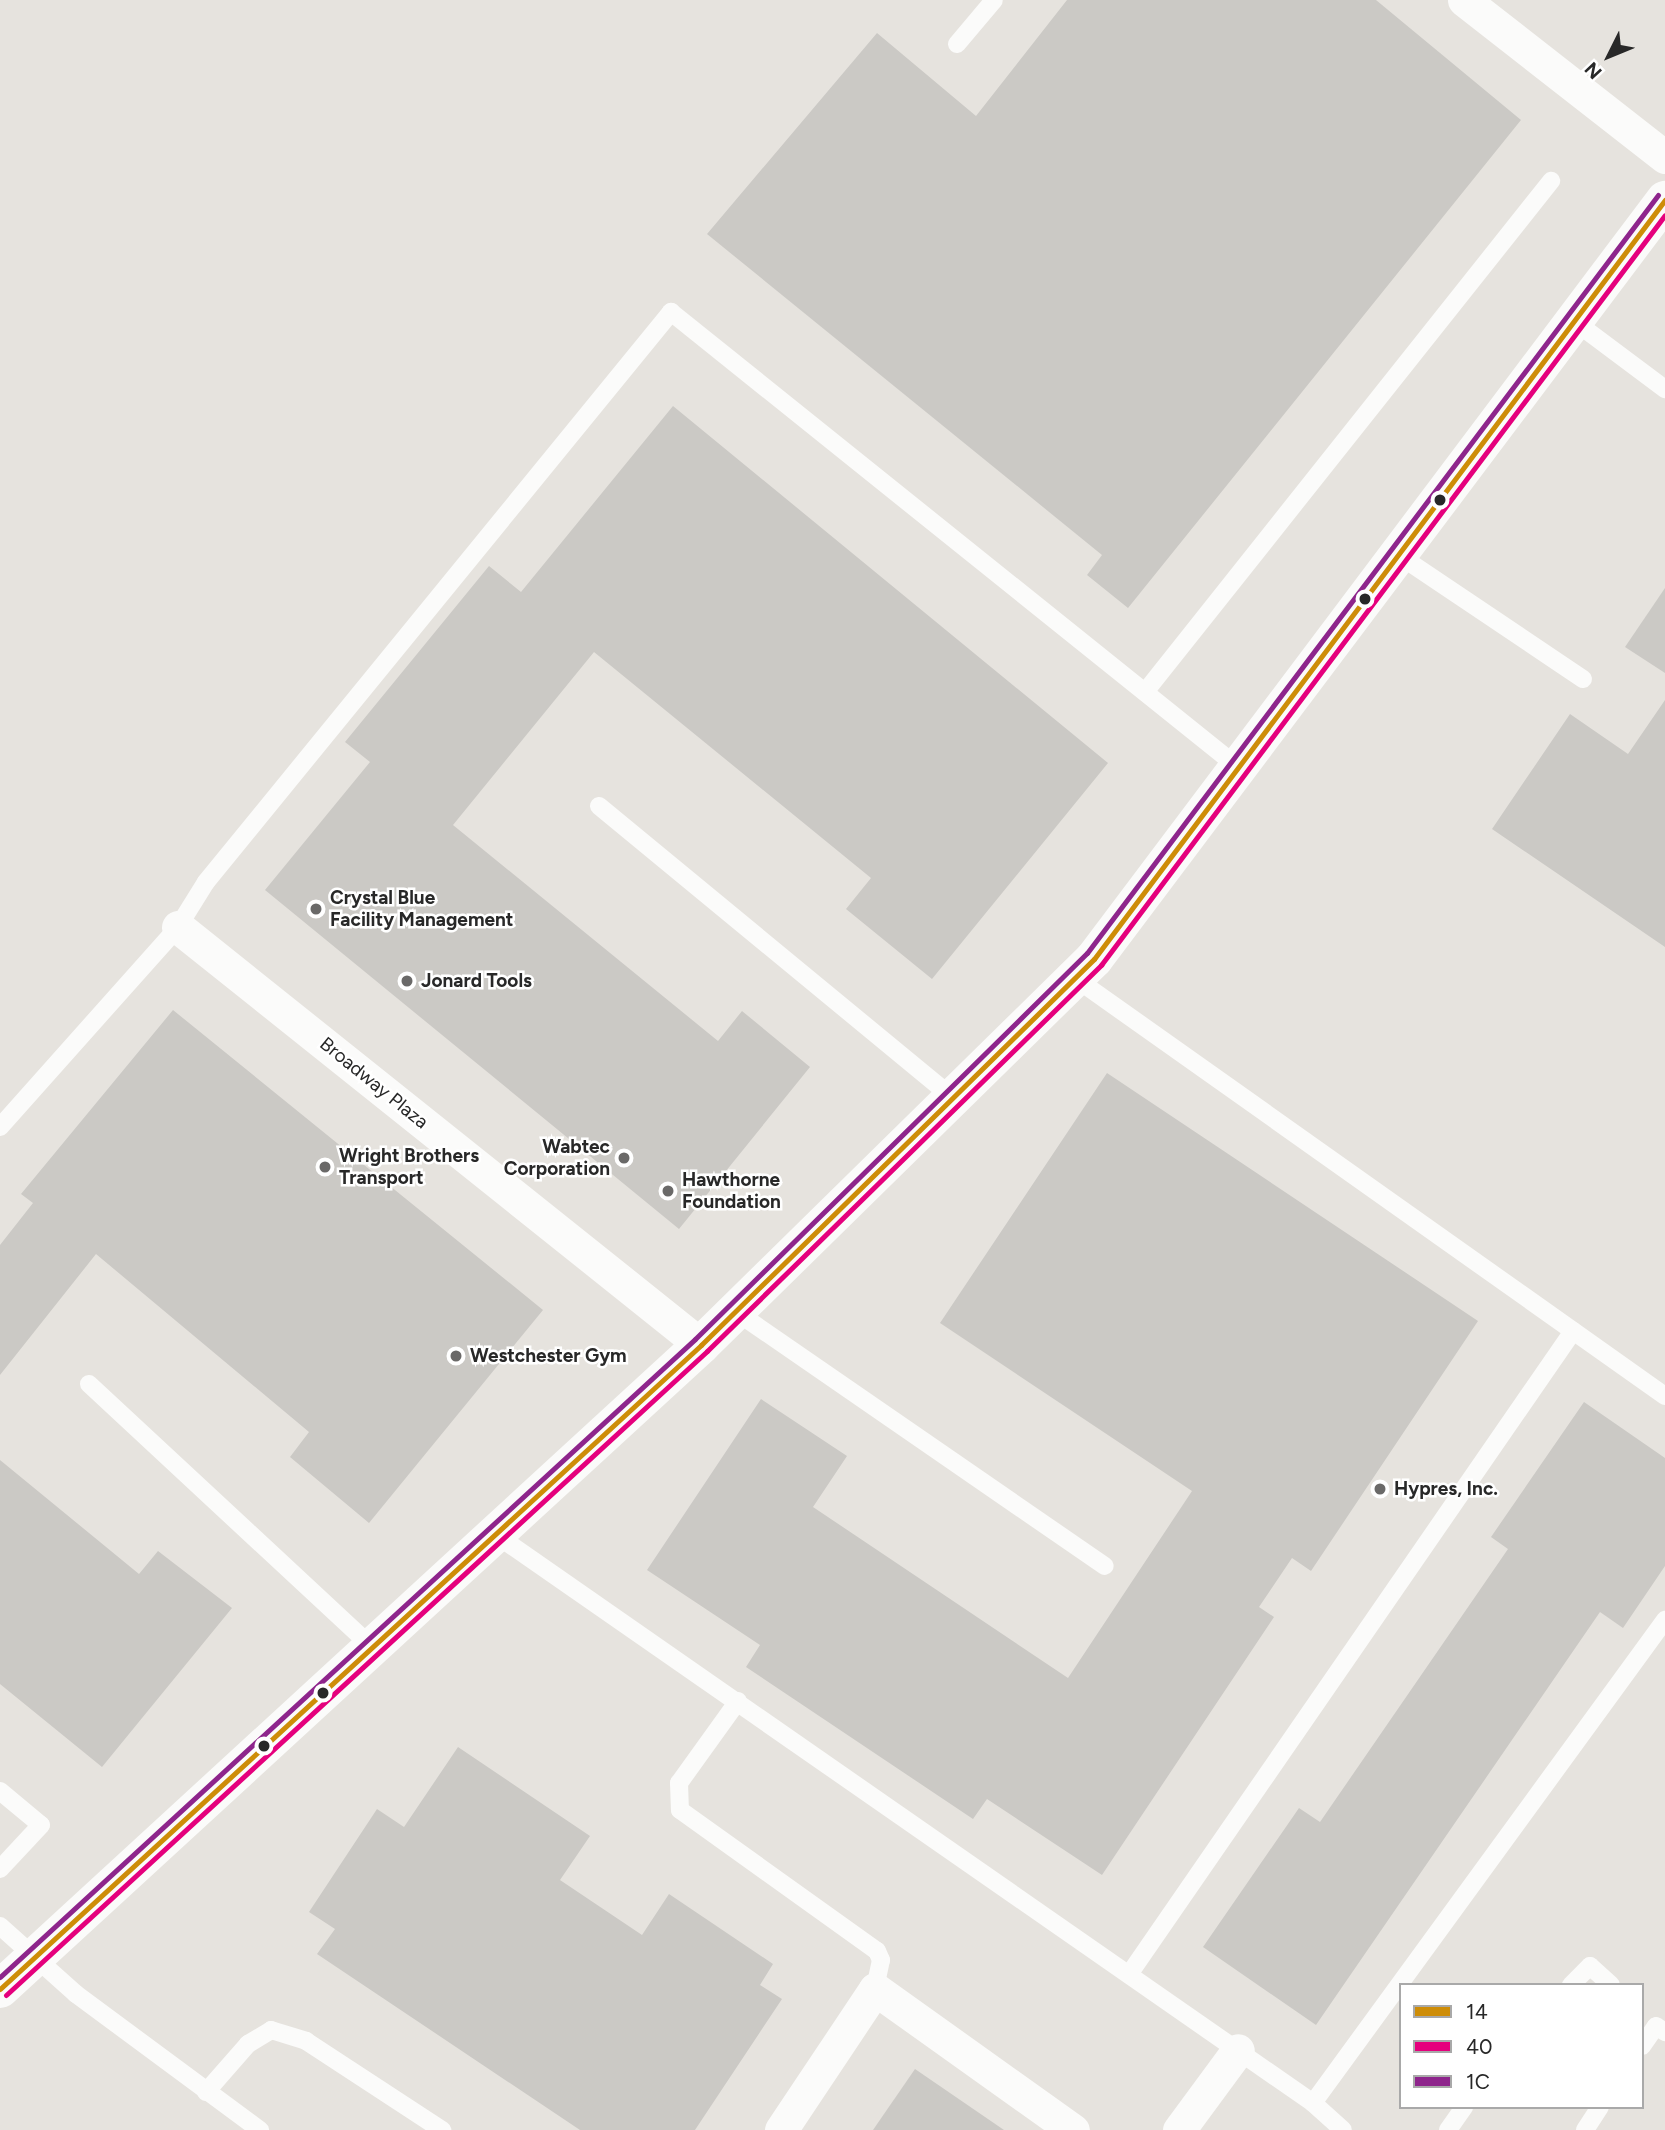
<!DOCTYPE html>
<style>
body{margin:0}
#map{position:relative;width:1665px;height:2130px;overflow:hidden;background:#e6e3de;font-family:Figtree,sans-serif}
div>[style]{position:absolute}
.building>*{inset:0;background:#cbc9c5}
.service>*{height:18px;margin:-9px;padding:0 9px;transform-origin:9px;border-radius:9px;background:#fbfbfa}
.minor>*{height:33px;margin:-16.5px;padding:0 16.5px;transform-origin:16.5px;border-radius:16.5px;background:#fbfbfa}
.tertiary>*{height:38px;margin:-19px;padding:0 19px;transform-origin:19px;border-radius:19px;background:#fbfbfa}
.bus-1>*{height:5px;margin:-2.5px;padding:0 2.5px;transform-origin:2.5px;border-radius:2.5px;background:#ce8d08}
.bus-2>*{height:5px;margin:-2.5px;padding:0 2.5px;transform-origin:2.5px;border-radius:2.5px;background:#e5007d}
.bus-3>*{height:5px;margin:-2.5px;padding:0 2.5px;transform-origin:2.5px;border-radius:2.5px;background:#8e258c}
.dots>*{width:19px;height:19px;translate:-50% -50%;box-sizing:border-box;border:4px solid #fff;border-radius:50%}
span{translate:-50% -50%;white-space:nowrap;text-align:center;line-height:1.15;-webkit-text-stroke:5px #fff;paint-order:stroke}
.poi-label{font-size:19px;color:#282828;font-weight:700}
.left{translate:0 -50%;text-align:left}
.right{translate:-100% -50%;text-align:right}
.street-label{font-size:19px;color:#282828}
.legend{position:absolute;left:1399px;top:1983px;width:245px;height:126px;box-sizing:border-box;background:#fff;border:2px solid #a9a9a9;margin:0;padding:9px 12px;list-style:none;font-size:21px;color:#282828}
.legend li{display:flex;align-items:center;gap:14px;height:35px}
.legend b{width:35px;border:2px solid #a9a9a9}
.north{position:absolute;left:1574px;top:21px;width:70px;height:70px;-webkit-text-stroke:5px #fff;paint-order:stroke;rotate:227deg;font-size:19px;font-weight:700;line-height:28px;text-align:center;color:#282828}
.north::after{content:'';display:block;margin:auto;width:24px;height:32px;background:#282828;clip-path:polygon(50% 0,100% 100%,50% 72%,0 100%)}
</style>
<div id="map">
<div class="building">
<div style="clip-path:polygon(1067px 0,1376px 0,1521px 120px,1128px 608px,1087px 575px,1102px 555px,707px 234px,877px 33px,976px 116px)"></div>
<div style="clip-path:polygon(673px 406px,1108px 763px,932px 979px,846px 909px,871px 878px,594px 652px,453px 825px,718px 1041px,742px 1011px,810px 1067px,679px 1229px,265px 890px,370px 762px,345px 742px,489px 566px,521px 592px)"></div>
<div style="clip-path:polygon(1665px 588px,1665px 673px,1625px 647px)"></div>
<div style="clip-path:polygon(1665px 700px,1665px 947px,1492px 829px,1570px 714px,1628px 754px)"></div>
<div style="clip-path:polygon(173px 1010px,543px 1310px,369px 1523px,290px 1457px,309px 1432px,96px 1254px,0 1375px,0 1245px,33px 1203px,21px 1194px)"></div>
<div style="clip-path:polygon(1107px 1073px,1478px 1321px,1311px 1571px,1292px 1558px,1259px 1607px,1274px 1617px,1102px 1875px,987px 1799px,973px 1819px,746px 1667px,760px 1645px,647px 1570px,761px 1399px,847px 1456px,813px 1507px,1068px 1678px,1192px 1491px,940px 1323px)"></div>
<div style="clip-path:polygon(1584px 1402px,1665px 1458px,1665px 1566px,1623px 1628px,1600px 1612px,1316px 2025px,1203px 1947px,1299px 1808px,1320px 1822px,1508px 1549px,1491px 1537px)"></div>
<div style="clip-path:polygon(0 1460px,139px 1574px,158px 1551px,232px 1608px,102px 1767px,0 1684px)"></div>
<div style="clip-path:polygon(458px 1747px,590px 1836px,560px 1880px,642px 1935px,669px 1894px,773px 1964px,760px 1985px,782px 1999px,695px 2130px,580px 2130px,317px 1954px,335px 1929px,309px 1912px,377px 1809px,404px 1827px)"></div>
<div style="clip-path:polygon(915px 2069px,1004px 2130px,873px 2130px)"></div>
</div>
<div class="service">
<div style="left:957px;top:44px;width:57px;rotate:-49.9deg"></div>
<div style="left:1574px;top:321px;width:114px;rotate:36.8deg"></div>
<div style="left:1397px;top:554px;width:224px;rotate:33.9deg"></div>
<div style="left:1145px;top:692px;width:653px;rotate:-51.53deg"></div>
<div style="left:599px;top:806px;width:461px;rotate:39.5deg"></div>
<div style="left:1075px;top:978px;width:723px;rotate:35.32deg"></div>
<div style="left:0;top:1127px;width:268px;rotate:-48.3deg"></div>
<div style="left:178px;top:927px;width:53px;rotate:-58.1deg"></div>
<div style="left:206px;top:882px;width:736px;rotate:-50.79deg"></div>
<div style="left:671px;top:312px;width:727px;rotate:38.75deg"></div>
<div style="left:735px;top:1311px;width:449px;rotate:34.6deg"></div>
<div style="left:89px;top:1384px;width:386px;rotate:42.9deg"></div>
<div style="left:495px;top:1534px;width:996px;rotate:34.82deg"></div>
<div style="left:1313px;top:2103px;width:598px;rotate:-53.92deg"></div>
<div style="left:738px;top:1701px;width:101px;rotate:125.7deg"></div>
<div style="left:679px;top:1783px;width:27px;rotate:88deg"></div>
<div style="left:680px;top:1810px;width:242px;rotate:35.6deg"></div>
<div style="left:877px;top:1951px;width:10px;rotate:66deg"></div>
<div style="left:881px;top:1960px;width:30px;rotate:102deg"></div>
<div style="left:0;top:1791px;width:53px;rotate:39.7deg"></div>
<div style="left:41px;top:1825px;width:60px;rotate:133deg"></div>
<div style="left:0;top:1926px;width:102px;rotate:41.8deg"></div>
<div style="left:76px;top:1994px;width:229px;rotate:36.5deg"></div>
<div style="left:1130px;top:1973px;width:780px;rotate:-55.39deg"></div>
<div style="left:1571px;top:1985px;width:27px;rotate:-45deg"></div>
<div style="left:1590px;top:1966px;width:28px;rotate:42deg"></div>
<div style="left:1642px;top:2046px;width:24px;rotate:-55deg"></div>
<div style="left:1656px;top:2026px;width:11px;rotate:34deg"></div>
<div style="left:206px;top:2092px;width:64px;rotate:-48.8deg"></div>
<div style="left:248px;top:2044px;width:27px;rotate:-31deg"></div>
<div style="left:271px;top:2030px;width:37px;rotate:17deg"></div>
<div style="left:306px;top:2041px;width:163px;rotate:33.2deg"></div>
<div style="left:1313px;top:2103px;width:40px;rotate:42deg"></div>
<div style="left:1448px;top:2130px;width:28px;rotate:-55deg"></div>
<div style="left:1585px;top:2130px;width:27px;rotate:-57deg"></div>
</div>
<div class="minor">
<div style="left:1464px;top:0;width:255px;rotate:38deg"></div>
<div style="left:178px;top:927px;width:670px;rotate:38.63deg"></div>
<div style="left:781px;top:2130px;width:169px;rotate:-56.3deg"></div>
<div style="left:875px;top:1989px;width:243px;rotate:35.5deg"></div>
<div style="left:1179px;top:2130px;width:99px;rotate:-53.6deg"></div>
</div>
<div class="tertiary">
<div style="left:0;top:1989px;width:952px;rotate:-42.57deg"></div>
<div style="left:701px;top:1345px;width:551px;rotate:-44.49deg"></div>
<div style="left:1094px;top:959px;width:950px;rotate:-53.05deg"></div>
</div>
<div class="bus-1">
<div style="left:0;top:1989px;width:952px;rotate:-42.57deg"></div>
<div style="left:701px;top:1345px;width:551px;rotate:-44.49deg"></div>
<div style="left:1094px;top:959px;width:950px;rotate:-53.05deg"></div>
</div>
<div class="bus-2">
<div style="left:6px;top:1995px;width:952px;rotate:-42.57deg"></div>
<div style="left:707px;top:1351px;width:552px;rotate:-44.41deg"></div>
<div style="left:1101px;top:965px;width:938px;rotate:-53.06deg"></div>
</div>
<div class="bus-3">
<div style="left:0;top:1977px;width:943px;rotate:-42.55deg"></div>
<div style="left:695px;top:1339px;width:550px;rotate:-44.56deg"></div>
<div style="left:1087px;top:953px;width:949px;rotate:-53.01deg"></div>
</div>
<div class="dots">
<div style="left:1440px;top:500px;background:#282828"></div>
<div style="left:1365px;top:599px;background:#282828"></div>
<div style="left:316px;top:909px;background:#6a6968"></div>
<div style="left:407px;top:981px;background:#6a6968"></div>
<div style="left:624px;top:1158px;background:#6a6968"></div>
<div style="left:325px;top:1167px;background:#6a6968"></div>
<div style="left:668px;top:1191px;background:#6a6968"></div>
<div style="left:456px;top:1356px;background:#6a6968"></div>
<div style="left:1380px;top:1489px;background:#6a6968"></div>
<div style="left:323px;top:1693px;background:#282828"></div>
<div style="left:264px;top:1746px;background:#282828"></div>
</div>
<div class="poi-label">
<span class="left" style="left:330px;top:909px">Crystal Blue<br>Facility Management</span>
<span class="left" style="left:421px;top:981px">Jonard Tools</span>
<span class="right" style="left:610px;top:1158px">Wabtec<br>Corporation</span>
<span class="left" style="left:339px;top:1167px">Wright Brothers<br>Transport</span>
<span class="left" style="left:682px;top:1191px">Hawthorne<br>Foundation</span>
<span class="left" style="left:470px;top:1356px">Westchester Gym</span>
<span class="left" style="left:1394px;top:1489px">Hypres, Inc.</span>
</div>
<div class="street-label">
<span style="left:374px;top:1083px;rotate:39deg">Broadway Plaza</span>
</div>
<ul class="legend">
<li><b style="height:9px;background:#ce8d08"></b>14</li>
<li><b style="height:9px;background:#e5007d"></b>40</li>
<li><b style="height:9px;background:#8e258c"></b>1C</li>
</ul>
<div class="north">N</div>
</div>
